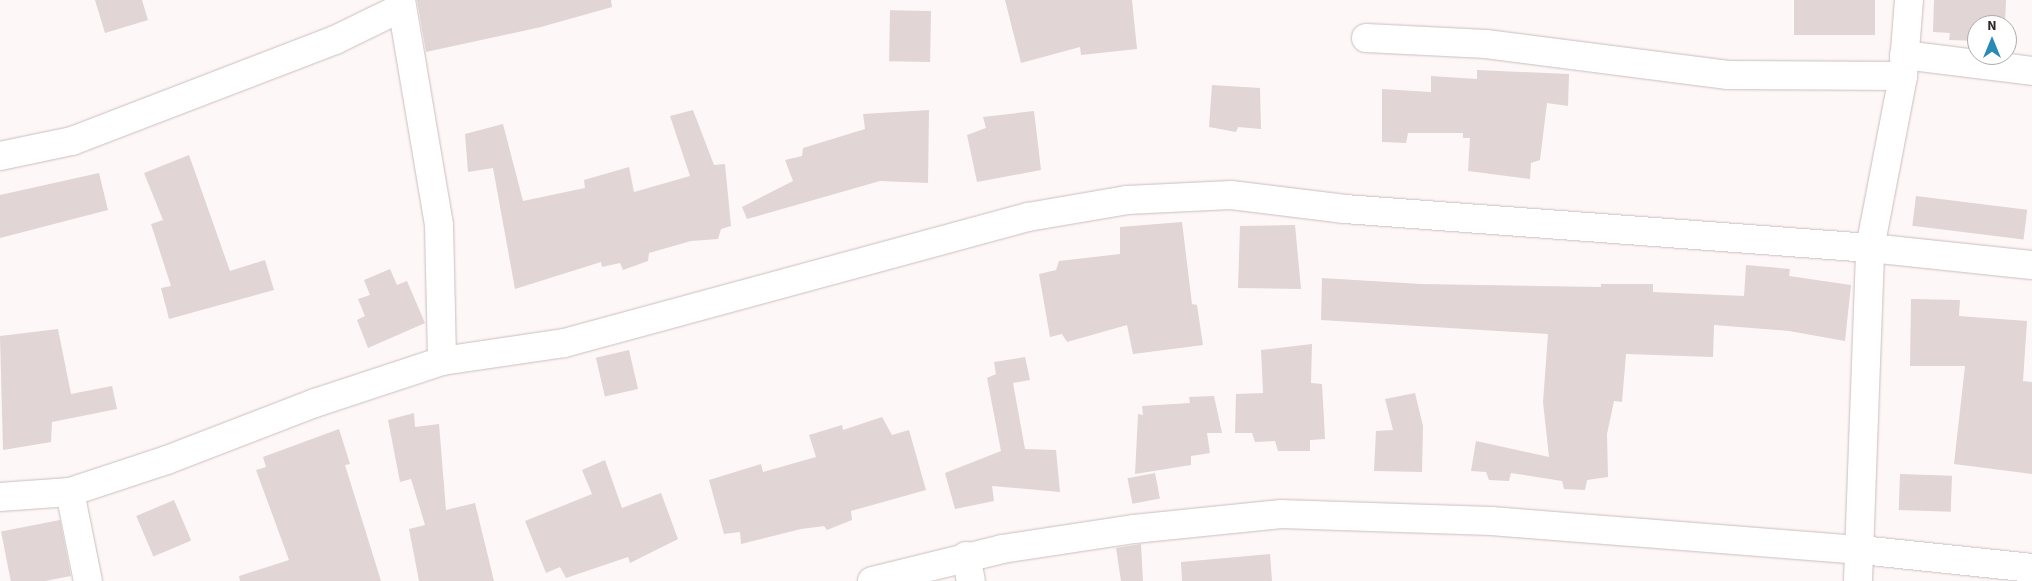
<!DOCTYPE html>
<style>
body{margin:0}
#map{position:relative;width:2032px;height:581px;overflow:hidden;background:#fef7f7;font-family:"Source Sans 3",sans-serif}
div>[style]{position:absolute}
.building>*{inset:0;background:#e1d5d5;transform-origin:0 0}
.roads{filter:drop-shadow(0 0 1px #cabebd) drop-shadow(0 0 1px #cabebd)}
.minor>*{height:28px;margin:-14px;padding:0 14px;transform-origin:14px;border-radius:14px;background:#fff}
span{translate:-50% -50%;white-space:nowrap;text-align:center;line-height:1.15;-webkit-text-stroke:4.5px #fff;paint-order:stroke}
.north{position:absolute;left:1967px;top:15px;width:50px;height:50px;box-sizing:border-box;background:#fff;border:1px solid #acaaaa;border-radius:50%;rotate:0deg;font-size:14px;font-weight:700;line-height:20px;text-align:center;color:#2f2a2a}
.north::after{content:'';display:block;margin:auto;width:18px;height:22px;background:#298ab4;clip-path:polygon(50% 0,100% 100%,50% 72%,0 100%)}
</style>
<div id="map">
<div class="building">
<div style="clip-path:polygon(95px 0,142px 0,148px 20px,105px 33px)"></div>
<div style="clip-path:polygon(417px 0,611px 0,612px 7px,541px 27px,426px 52px)"></div>
<div style="clip-path:polygon(1005px 0,1132px 0,1137px 49px,1081px 55px,1080px 47px,1021px 63px)"></div>
<div style="left:1794px;top:0;width:81px;height:35px"></div>
<div style="clip-path:polygon(1934px 0,2006px 0,2005px 25px,1977px 25px,1977px 41px,1949px 40px,1950px 33px,1933px 32px)"></div>
<div style="left:931px;top:11px;width:51px;height:41px;rotate:91deg"></div>
<div style="clip-path:polygon(1477px 70px,1569px 74px,1568px 106px,1547px 103px,1540px 160px,1531px 163px,1530px 179px,1468px 171px,1470px 138px,1463px 138px,1463px 133px,1408px 133px,1406px 143px,1382px 142px,1382px 89px,1431px 92px,1431px 76px,1477px 79px)"></div>
<div style="clip-path:polygon(1212px 85px,1260px 88px,1261px 129px,1238px 127px,1236px 132px,1209px 127px)"></div>
<div style="clip-path:polygon(693px 110px,714px 165px,725px 164px,731px 226px,721px 229px,718px 239px,691px 241px,649px 253px,648px 261px,623px 270px,620px 263px,602px 267px,601px 262px,515px 289px,493px 168px,468px 172px,465px 134px,503px 124px,523px 201px,585px 188px,584px 180px,629px 167px,634px 192px,690px 176px,670px 116px)"></div>
<div style="clip-path:polygon(929px 110px,928px 183px,880px 181px,747px 219px,742px 207px,793px 181px,785px 160px,802px 156px,803px 148px,865px 129px,863px 114px)"></div>
<div style="clip-path:polygon(1034px 111px,1041px 170px,977px 182px,967px 135px,986px 128px,983px 117px)"></div>
<div style="clip-path:polygon(189px 155px,230px 271px,265px 260px,274px 290px,169px 319px,161px 288px,171px 286px,151px 224px,163px 220px,144px 173px)"></div>
<div style="clip-path:polygon(99px 173px,108px 210px,0 238px,0 195px)"></div>
<div style="left:1916px;top:196px;width:112px;height:30px;rotate:7deg"></div>
<div style="clip-path:polygon(1182px 222px,1192px 304px,1197px 305px,1203px 345px,1133px 354px,1127px 325px,1067px 342px,1062px 334px,1050px 337px,1039px 274px,1056px 270px,1059px 261px,1120px 254px,1120px 227px)"></div>
<div style="clip-path:polygon(1295px 225px,1301px 289px,1238px 288px,1240px 226px)"></div>
<div style="clip-path:polygon(1746px 265px,1790px 269px,1789px 276px,1851px 285px,1845px 341px,1789px 331px,1714px 325px,1713px 357px,1626px 354px,1622px 402px,1614px 401px,1607px 434px,1608px 477px,1587px 480px,1585px 490px,1564px 489px,1562px 481px,1511px 473px,1509px 481px,1489px 480px,1486px 472px,1471px 471px,1476px 441px,1549px 457px,1543px 402px,1548px 334px,1321px 320px,1322px 278px,1421px 284px,1601px 287px,1601px 284px,1653px 284px,1653px 292px,1744px 296px)"></div>
<div style="clip-path:polygon(390px 269px,397px 285px,407px 281px,425px 323px,368px 348px,357px 320px,365px 316px,358px 299px,370px 295px,364px 280px)"></div>
<div style="clip-path:polygon(1911px 299px,1960px 300px,1959px 316px,2027px 321px,2023px 381px,2032px 382px,2032px 474px,1954px 464px,1965px 366px,1910px 366px)"></div>
<div style="clip-path:polygon(58px 329px,71px 394px,112px 386px,117px 409px,52px 422px,51px 442px,3px 450px,0 336px)"></div>
<div style="clip-path:polygon(1312px 344px,1311px 383px,1322px 384px,1325px 439px,1310px 440px,1310px 451px,1278px 451px,1275px 441px,1255px 442px,1252px 433px,1235px 433px,1236px 394px,1263px 393px,1261px 350px)"></div>
<div style="left:629px;top:350px;width:40px;height:34px;rotate:77deg"></div>
<div style="clip-path:polygon(1025px 357px,1030px 380px,1013px 383px,1025px 449px,1056px 450px,1060px 492px,992px 486px,994px 501px,955px 509px,945px 473px,1001px 451px,987px 378px,996px 374px,994px 362px)"></div>
<div style="clip-path:polygon(1415px 393px,1423px 426px,1422px 472px,1374px 471px,1376px 431px,1393px 430px,1385px 399px)"></div>
<div style="clip-path:polygon(1214px 396px,1222px 433px,1207px 433px,1210px 453px,1191px 456px,1191px 465px,1135px 474px,1138px 414px,1143px 415px,1142px 406px,1190px 403px,1189px 397px)"></div>
<div style="clip-path:polygon(414px 413px,415px 427px,439px 424px,446px 510px,475px 503px,494px 581px,419px 581px,409px 529px,425px 525px,411px 479px,400px 482px,388px 420px)"></div>
<div style="clip-path:polygon(882px 417px,892px 435px,909px 430px,926px 490px,851px 511px,852px 520px,827px 530px,824px 526px,801px 529px,741px 544px,740px 532px,724px 534px,709px 480px,761px 464px,763px 472px,816px 457px,809px 435px,842px 425px,843px 430px)"></div>
<div style="clip-path:polygon(339px 429px,350px 464px,345px 465px,381px 581px,240px 581px,239px 576px,289px 560px,256px 470px,266px 467px,263px 457px)"></div>
<div style="clip-path:polygon(605px 460px,622px 508px,661px 493px,678px 539px,630px 563px,628px 557px,566px 578px,560px 567px,546px 573px,525px 521px,592px 494px,582px 470px)"></div>
<div style="left:1155px;top:473px;width:26px;height:28px;rotate:79deg"></div>
<div style="left:1900px;top:474px;width:52px;height:36px;rotate:2deg"></div>
<div style="left:174px;top:500px;width:44px;height:41px;rotate:67deg"></div>
<div style="left:60px;top:520px;width:57px;height:60px;rotate:79deg"></div>
<div style="clip-path:polygon(1141px 544px,1143px 581px,1121px 581px,1116px 548px)"></div>
<div style="clip-path:polygon(1270px 554px,1272px 581px,1182px 581px,1181px 562px)"></div>
</div>
<div class="roads">
<div class="minor">
<div style="left:401px;top:0;width:228px;rotate:80.4deg"></div>
<div style="left:439px;top:225px;width:136px;rotate:88.7deg"></div>
<div style="left:1366px;top:38px;width:120px;rotate:2.9deg"></div>
<div style="left:1486px;top:44px;width:244px;rotate:7.3deg"></div>
<div style="left:1728px;top:75px;width:175px;rotate:0.3deg"></div>
<div style="left:1904px;top:55px;width:129px;rotate:7.1deg"></div>
<div style="left:0;top:156px;width:74px;rotate:-11.8deg"></div>
<div style="left:72px;top:141px;width:282px;rotate:-21deg"></div>
<div style="left:335px;top:40px;width:73px;rotate:-25.9deg"></div>
<div style="left:70px;top:492px;width:91px;rotate:78.6deg"></div>
<div style="left:0;top:497px;width:70px;rotate:-4.1deg"></div>
<div style="left:70px;top:492px;width:102px;rotate:-18.3deg"></div>
<div style="left:167px;top:460px;width:159px;rotate:-21.1deg"></div>
<div style="left:315px;top:403px;width:134px;rotate:-18.3deg"></div>
<div style="left:442px;top:361px;width:123px;rotate:-8.4deg"></div>
<div style="left:564px;top:343px;width:481px;rotate:-15.2deg"></div>
<div style="left:1028px;top:217px;width:100px;rotate:-9.7deg"></div>
<div style="left:1127px;top:200px;width:104px;rotate:-2.8deg"></div>
<div style="left:1231px;top:195px;width:115px;rotate:7deg"></div>
<div style="left:1345px;top:209px;width:526px;rotate:4.25deg"></div>
<div style="left:1870px;top:248px;width:163px;rotate:6deg"></div>
<div style="left:966px;top:556px;width:25px;rotate:79deg"></div>
<div style="left:872px;top:581px;width:134px;rotate:-13.8deg"></div>
<div style="left:1002px;top:549px;width:134px;rotate:-8.6deg"></div>
<div style="left:1134px;top:529px;width:148px;rotate:-5.8deg"></div>
<div style="left:1281px;top:514px;width:210px;rotate:1.9deg"></div>
<div style="left:1491px;top:521px;width:371px;rotate:4.5deg"></div>
<div style="left:1861px;top:550px;width:172px;rotate:6deg"></div>
<div style="left:1858px;top:581px;width:333px;rotate:-87.9deg"></div>
<div style="left:1870px;top:248px;width:175px;rotate:-79.1deg"></div>
<div style="left:1903px;top:76px;width:76px;rotate:-85.5deg"></div>
</div>
</div>
<div class="north">N</div>
</div>
